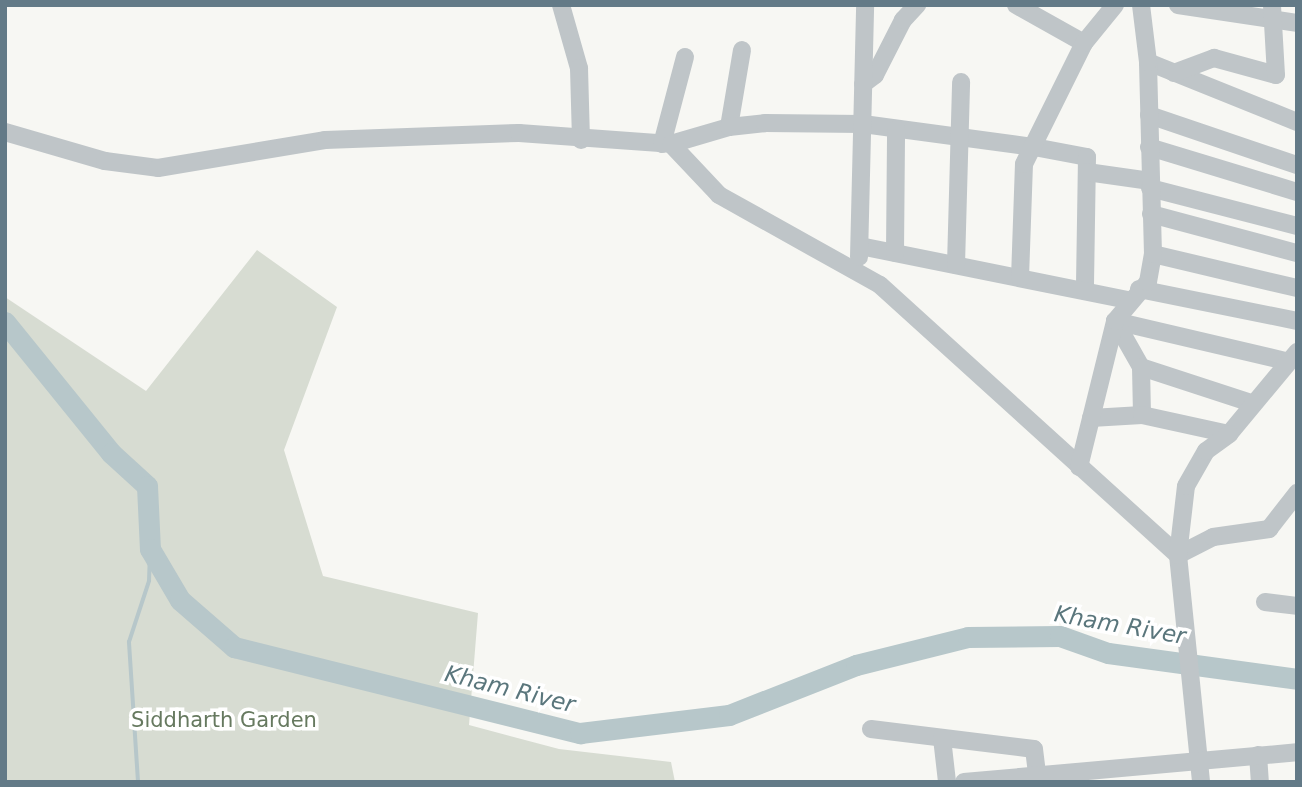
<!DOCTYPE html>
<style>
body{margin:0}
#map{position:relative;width:1302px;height:787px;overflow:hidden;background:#f7f7f3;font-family:"DejaVu Sans",sans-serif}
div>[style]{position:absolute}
.green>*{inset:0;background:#d7dcd2}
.stream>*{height:3.5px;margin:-1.75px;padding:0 1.75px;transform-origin:1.75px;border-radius:1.75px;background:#b7c7ca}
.river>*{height:21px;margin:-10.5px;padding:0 10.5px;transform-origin:10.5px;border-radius:10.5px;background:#b7c7ca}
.minor>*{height:18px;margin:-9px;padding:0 9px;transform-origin:9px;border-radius:9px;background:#bfc5c8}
span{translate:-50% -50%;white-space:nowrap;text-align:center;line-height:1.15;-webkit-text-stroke:7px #fff;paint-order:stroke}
.park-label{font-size:21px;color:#66795f}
.water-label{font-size:23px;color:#5a767c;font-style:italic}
.frame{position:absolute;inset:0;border:7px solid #637a87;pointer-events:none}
</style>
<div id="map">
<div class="green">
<div style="clip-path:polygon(257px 250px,337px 307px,284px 450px,323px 576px,478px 613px,469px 725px,559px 749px,671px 762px,675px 782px,5px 782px,5px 297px,146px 391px)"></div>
</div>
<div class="stream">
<div style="left:138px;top:782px;width:140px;rotate:-93.7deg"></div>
<div style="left:129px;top:642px;width:64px;rotate:-71.8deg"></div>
<div style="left:149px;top:581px;width:32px;rotate:-88deg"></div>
</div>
<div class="river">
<div style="left:5px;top:322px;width:169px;rotate:51deg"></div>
<div style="left:111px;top:453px;width:49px;rotate:42.5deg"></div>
<div style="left:147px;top:486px;width:63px;rotate:87.3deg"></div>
<div style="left:150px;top:549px;width:59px;rotate:59.5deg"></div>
<div style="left:180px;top:600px;width:72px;rotate:41deg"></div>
<div style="left:234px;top:647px;width:357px;rotate:14deg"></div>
<div style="left:580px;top:733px;width:150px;rotate:-6.9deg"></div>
<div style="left:729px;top:715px;width:136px;rotate:-21.5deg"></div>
<div style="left:856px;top:665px;width:115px;rotate:-14deg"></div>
<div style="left:968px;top:637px;width:92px;rotate:-0.6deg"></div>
<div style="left:1060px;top:636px;width:51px;rotate:19.5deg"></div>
<div style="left:1108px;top:653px;width:191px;rotate:7.8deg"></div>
</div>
<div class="minor">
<div style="left:561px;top:5px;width:66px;rotate:74.1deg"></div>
<div style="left:579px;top:68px;width:72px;rotate:88.4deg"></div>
<div style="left:1016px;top:5px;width:78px;rotate:29.2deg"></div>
<div style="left:1178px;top:5px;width:120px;rotate:8.6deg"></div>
<div style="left:1148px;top:62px;width:161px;rotate:21.9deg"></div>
<div style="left:1174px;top:73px;width:43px;rotate:-20.6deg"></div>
<div style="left:1214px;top:58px;width:64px;rotate:15.3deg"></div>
<div style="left:1276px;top:75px;width:70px;rotate:-93.3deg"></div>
<div style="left:863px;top:84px;width:15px;rotate:-37deg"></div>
<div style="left:875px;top:75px;width:62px;rotate:-63deg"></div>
<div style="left:903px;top:20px;width:21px;rotate:-47deg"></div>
<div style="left:1149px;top:115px;width:156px;rotate:18.7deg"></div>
<div style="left:729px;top:127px;width:78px;rotate:-80.4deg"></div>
<div style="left:5px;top:132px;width:104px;rotate:16.2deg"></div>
<div style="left:105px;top:161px;width:53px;rotate:7.5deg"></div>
<div style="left:158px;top:168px;width:169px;rotate:-9.5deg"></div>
<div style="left:325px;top:140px;width:194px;rotate:-2.1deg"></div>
<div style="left:519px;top:133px;width:152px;rotate:4.1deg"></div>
<div style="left:671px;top:144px;width:60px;rotate:-16.3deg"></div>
<div style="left:729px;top:127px;width:36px;rotate:-6deg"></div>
<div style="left:765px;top:123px;width:98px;rotate:0.6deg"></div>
<div style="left:863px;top:124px;width:173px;rotate:7.7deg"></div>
<div style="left:1034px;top:147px;width:54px;rotate:10.7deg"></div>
<div style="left:1087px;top:157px;width:134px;rotate:90.9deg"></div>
<div style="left:662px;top:144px;width:90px;rotate:-75.2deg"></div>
<div style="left:671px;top:144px;width:70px;rotate:46.7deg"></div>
<div style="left:719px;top:195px;width:184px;rotate:29.2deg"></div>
<div style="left:880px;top:285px;width:402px;rotate:42.2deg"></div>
<div style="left:1178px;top:555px;width:228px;rotate:84.2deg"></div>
<div style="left:1149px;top:147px;width:155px;rotate:16.9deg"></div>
<div style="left:1087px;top:172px;width:64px;rotate:8.1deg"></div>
<div style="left:1150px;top:188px;width:152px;rotate:14.5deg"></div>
<div style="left:1151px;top:214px;width:151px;rotate:15deg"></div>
<div style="left:860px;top:246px;width:273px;rotate:11.4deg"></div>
<div style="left:895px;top:253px;width:124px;rotate:-89.5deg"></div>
<div style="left:1153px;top:254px;width:148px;rotate:13.3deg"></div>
<div style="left:859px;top:257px;width:252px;rotate:-88.6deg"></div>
<div style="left:956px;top:265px;width:183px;rotate:-88.4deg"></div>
<div style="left:1020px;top:278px;width:114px;rotate:-88deg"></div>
<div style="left:1024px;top:164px;width:135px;rotate:-63.6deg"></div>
<div style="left:1084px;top:43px;width:49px;rotate:-50.8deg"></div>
<div style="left:1139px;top:289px;width:161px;rotate:11.4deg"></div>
<div style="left:1115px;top:321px;width:176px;rotate:13.2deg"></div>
<div style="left:1115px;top:321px;width:53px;rotate:60.5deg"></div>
<div style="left:1141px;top:367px;width:116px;rotate:18.1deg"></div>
<div style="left:1141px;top:367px;width:48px;rotate:88.8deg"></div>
<div style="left:1091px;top:418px;width:51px;rotate:-3.4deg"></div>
<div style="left:1142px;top:415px;width:89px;rotate:12.3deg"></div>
<div style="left:1229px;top:434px;width:107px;rotate:-50.3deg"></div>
<div style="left:1079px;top:467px;width:150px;rotate:-76.1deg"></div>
<div style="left:1115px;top:321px;width:51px;rotate:-49.8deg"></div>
<div style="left:1148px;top:282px;width:28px;rotate:-80deg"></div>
<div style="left:1153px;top:254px;width:192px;rotate:-91.5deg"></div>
<div style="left:1148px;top:62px;width:57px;rotate:-97deg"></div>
<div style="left:1178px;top:555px;width:39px;rotate:-27deg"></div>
<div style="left:1213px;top:537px;width:57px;rotate:-8.1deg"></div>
<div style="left:1269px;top:529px;width:46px;rotate:-52.1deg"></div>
<div style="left:1178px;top:555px;width:69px;rotate:-83.4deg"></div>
<div style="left:1186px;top:486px;width:40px;rotate:-60.3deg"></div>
<div style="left:1206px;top:451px;width:29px;rotate:-36deg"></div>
<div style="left:1265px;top:602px;width:32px;rotate:7deg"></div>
<div style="left:871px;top:729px;width:164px;rotate:7deg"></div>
<div style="left:1034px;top:749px;width:25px;rotate:83deg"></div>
<div style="left:942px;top:738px;width:44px;rotate:83.5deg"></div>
<div style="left:1258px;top:755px;width:27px;rotate:86deg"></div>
<div style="left:964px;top:782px;width:334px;rotate:-5.1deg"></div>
</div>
<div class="park-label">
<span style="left:224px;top:720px">Siddharth Garden</span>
</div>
<div class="water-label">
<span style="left:1120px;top:625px;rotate:10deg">Kham River</span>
<span style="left:510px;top:689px;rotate:14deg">Kham River</span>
</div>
<div class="frame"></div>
</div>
